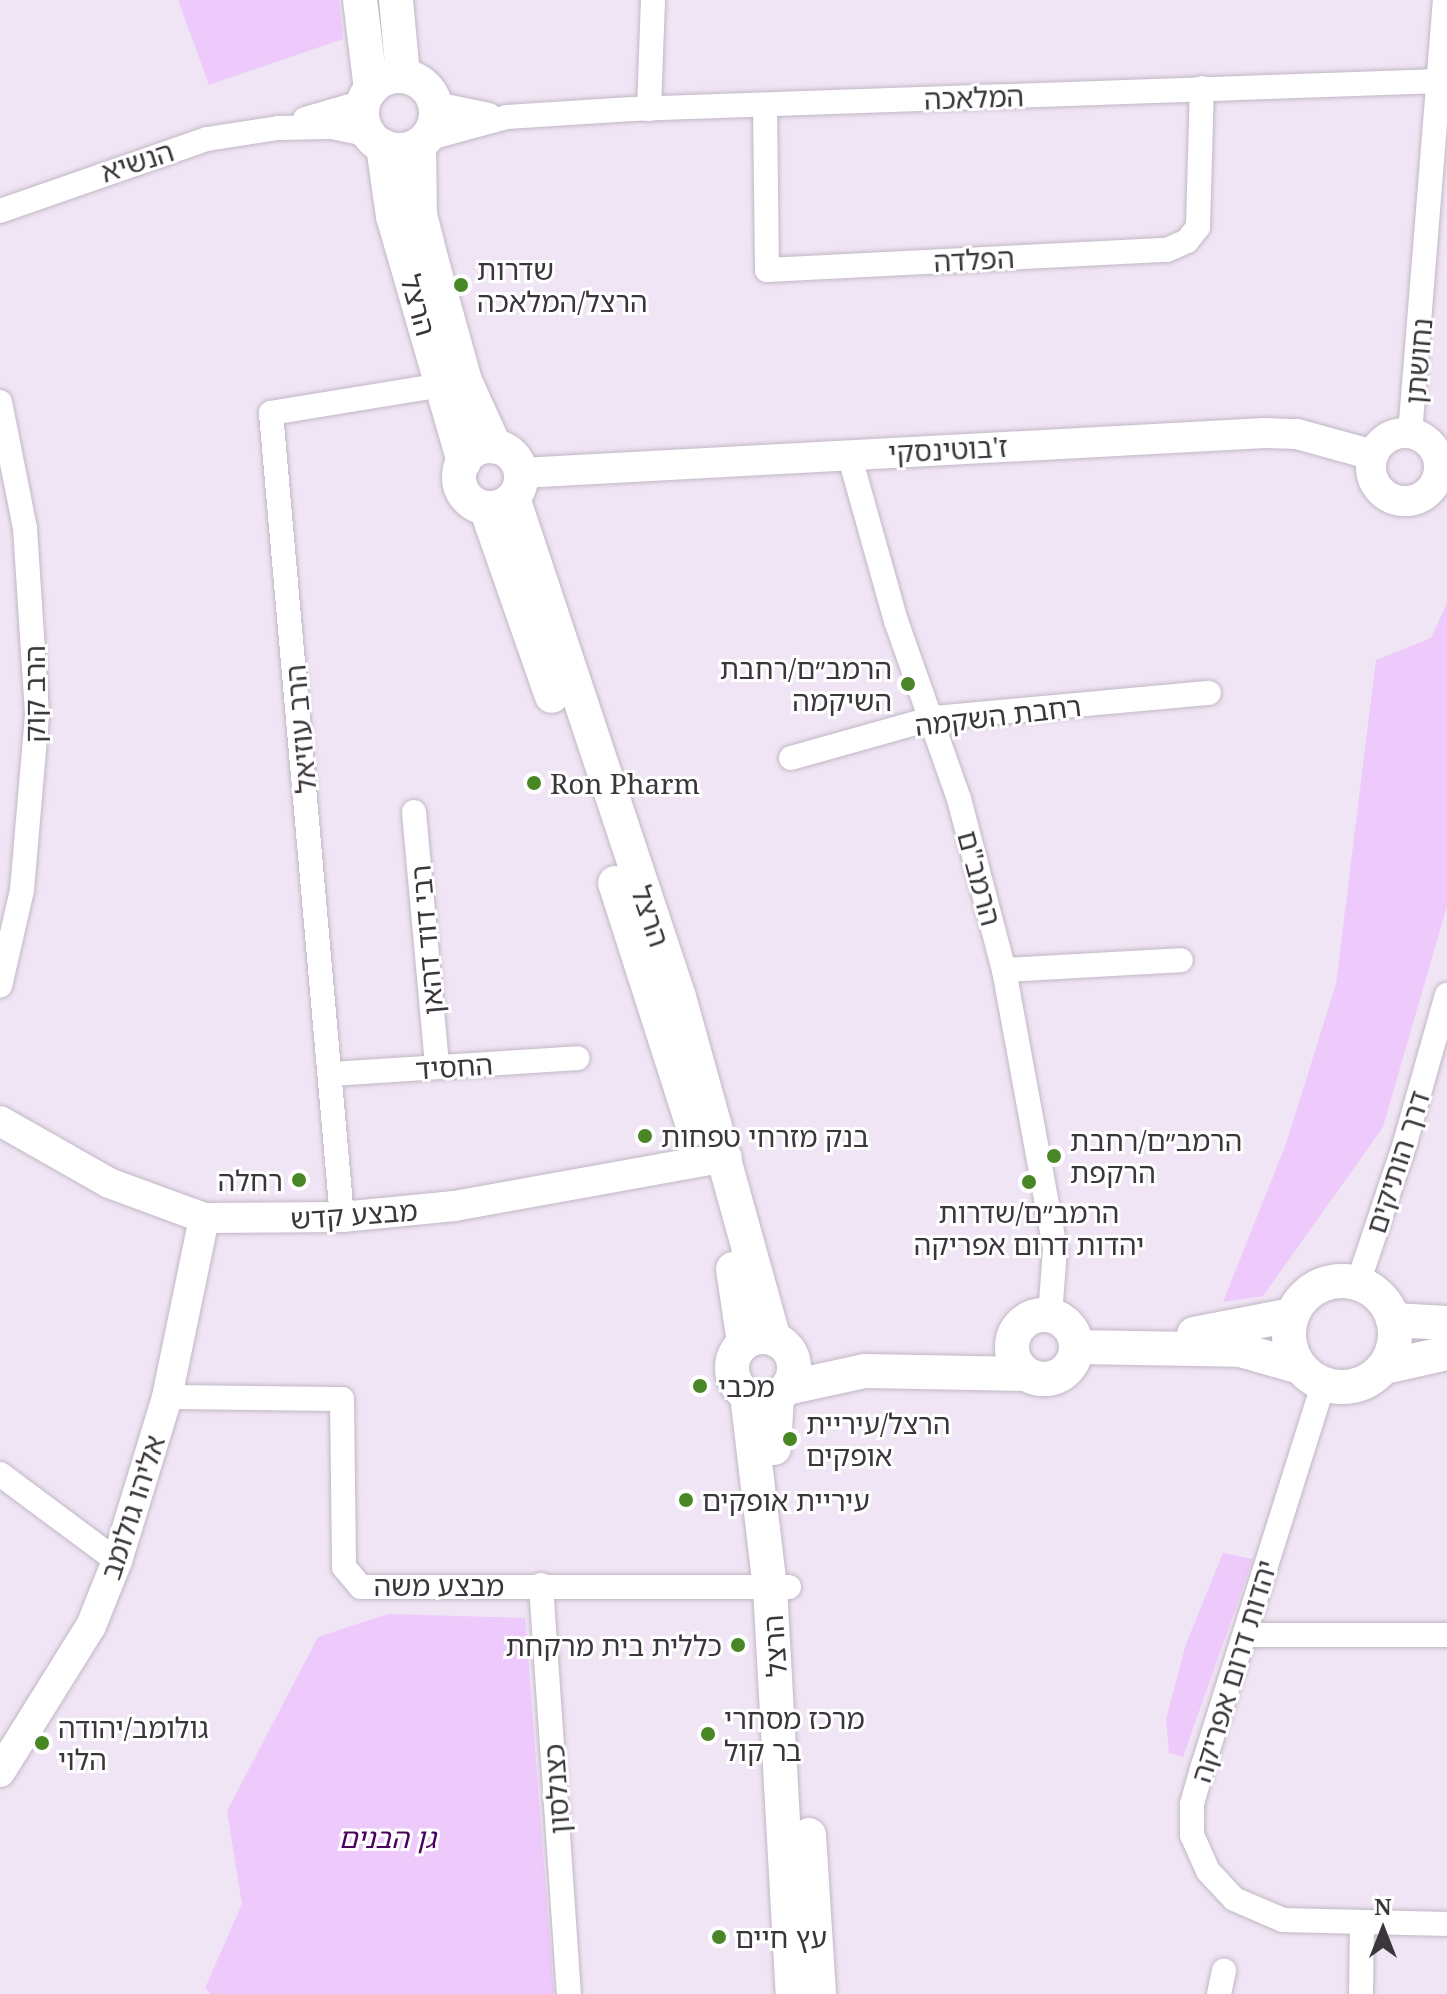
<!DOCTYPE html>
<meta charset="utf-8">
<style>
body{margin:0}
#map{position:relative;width:1447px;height:1994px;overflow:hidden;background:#f0e5f4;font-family:"Noto Serif","Noto Sans Hebrew",serif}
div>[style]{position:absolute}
.green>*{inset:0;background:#edcafb}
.roads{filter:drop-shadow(0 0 2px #c1b7c5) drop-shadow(0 0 2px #c1b7c5)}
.minor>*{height:24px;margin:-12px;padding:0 12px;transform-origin:12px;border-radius:12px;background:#fff}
.tertiary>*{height:30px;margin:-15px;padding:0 15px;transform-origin:15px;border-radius:15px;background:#fff}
.tertiary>.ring{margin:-15px;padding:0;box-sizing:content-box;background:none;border:30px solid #fff;border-radius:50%}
.secondary>*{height:34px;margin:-17px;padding:0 17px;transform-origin:17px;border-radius:17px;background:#fff}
.secondary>.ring{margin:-17px;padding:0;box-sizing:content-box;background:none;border:34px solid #fff;border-radius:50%}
.dots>*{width:22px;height:22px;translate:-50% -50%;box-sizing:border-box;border:4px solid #fff;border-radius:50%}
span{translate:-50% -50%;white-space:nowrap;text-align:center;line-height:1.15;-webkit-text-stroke:6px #fff;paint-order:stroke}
.street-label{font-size:28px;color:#3a363c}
.poi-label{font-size:28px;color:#3a363c}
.left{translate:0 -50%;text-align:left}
.right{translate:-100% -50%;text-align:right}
.park-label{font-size:28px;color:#4b005f;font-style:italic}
.north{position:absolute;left:1343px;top:1890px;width:80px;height:80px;-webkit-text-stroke:6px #fff;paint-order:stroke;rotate:0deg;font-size:22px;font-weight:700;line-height:32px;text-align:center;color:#3a363c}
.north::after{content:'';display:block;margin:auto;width:28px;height:36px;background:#3a363c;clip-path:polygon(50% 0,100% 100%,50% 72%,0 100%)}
</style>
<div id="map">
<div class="green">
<div style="clip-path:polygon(178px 0,339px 0,343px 39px,209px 85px)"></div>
<div style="clip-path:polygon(1447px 603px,1447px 906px,1383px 1127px,1263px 1296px,1223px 1302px,1286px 1144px,1336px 984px,1376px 660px,1431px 638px)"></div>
<div style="clip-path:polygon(1223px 1553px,1253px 1559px,1183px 1757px,1169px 1753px,1166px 1719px,1186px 1644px)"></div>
<div style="clip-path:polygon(388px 1614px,525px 1618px,554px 1994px,211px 1994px,205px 1988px,242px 1904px,227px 1811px,318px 1637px)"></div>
</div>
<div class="roads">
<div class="minor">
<div style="left:436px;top:104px;width:54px;rotate:11.7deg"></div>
<div style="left:765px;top:106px;width:164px;rotate:89.3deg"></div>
<div style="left:767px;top:270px;width:400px;rotate:-2.9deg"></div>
<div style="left:1167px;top:250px;width:22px;rotate:-24deg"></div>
<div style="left:1187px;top:241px;width:18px;rotate:-52deg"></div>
<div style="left:1198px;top:227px;width:139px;rotate:-88.4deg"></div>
<div style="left:649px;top:109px;width:109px;rotate:-87.9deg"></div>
<div style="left:305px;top:119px;width:61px;rotate:-16.1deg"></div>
<div style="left:426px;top:139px;width:84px;rotate:-15.2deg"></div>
<div style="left:507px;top:117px;width:125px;rotate:-3.7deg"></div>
<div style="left:632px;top:109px;width:809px;rotate:-1.98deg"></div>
<div style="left:0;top:211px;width:219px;rotate:-19.2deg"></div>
<div style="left:207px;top:139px;width:72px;rotate:-8.8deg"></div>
<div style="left:278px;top:128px;width:54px;rotate:-1.1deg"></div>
<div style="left:332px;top:127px;width:39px;rotate:12deg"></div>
<div style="left:0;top:402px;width:128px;rotate:78.8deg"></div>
<div style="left:25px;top:528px;width:187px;rotate:86.3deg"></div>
<div style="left:37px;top:715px;width:176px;rotate:94.9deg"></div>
<div style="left:22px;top:890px;width:98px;rotate:102.9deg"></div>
<div style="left:1410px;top:434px;width:435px;rotate:-85.4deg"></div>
<div style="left:849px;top:454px;width:173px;rotate:74.3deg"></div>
<div style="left:896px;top:621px;width:189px;rotate:70.5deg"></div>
<div style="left:959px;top:799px;width:177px;rotate:75.3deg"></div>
<div style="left:1004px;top:970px;width:284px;rotate:79.6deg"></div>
<div style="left:1055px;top:1249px;width:66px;rotate:94.3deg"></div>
<div style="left:791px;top:758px;width:148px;rotate:-15.7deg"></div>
<div style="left:933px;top:718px;width:277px;rotate:-5.2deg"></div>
<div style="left:414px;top:812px;width:256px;rotate:84.8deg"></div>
<div style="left:1004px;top:970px;width:177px;rotate:-3.2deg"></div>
<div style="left:332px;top:1074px;width:246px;rotate:-3.7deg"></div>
<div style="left:342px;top:1217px;width:807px;rotate:-95.05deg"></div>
<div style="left:271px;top:413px;width:173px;rotate:-9.3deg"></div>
<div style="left:1358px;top:1283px;width:148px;rotate:-71.4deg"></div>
<div style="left:1405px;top:1143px;width:154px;rotate:-74.2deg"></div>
<div style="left:1323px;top:1385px;width:398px;rotate:107.5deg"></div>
<div style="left:1203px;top:1765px;width:41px;rotate:105.8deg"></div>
<div style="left:1192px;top:1804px;width:31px;rotate:90deg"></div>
<div style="left:1192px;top:1835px;width:39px;rotate:66deg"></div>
<div style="left:1208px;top:1871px;width:38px;rotate:47deg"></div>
<div style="left:1234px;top:1899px;width:53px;rotate:23.2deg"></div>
<div style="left:1283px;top:1920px;width:164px;rotate:1.4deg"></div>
<div style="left:167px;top:1397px;width:175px;rotate:0.7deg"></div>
<div style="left:342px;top:1399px;width:168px;rotate:89.3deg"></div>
<div style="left:344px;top:1567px;width:26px;rotate:50deg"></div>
<div style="left:361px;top:1587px;width:428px"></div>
<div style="left:0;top:1474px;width:146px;rotate:36.6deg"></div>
<div style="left:541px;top:1585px;width:410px;rotate:86.1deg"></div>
<div style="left:1247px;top:1635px;width:200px"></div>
<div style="left:1219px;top:1994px;width:24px;rotate:-78deg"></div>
<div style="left:1361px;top:1994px;width:69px;rotate:-89.2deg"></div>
</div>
<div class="tertiary">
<div class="ring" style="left:1371px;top:433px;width:38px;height:38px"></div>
<div style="left:521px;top:473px;width:745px;rotate:-3.08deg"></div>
<div style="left:1265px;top:433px;width:32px;rotate:2deg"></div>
<div style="left:1297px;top:434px;width:79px;rotate:15.4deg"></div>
<div style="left:0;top:1121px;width:125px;rotate:29.6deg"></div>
<div style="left:109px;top:1183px;width:101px;rotate:20.2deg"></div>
<div style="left:204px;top:1218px;width:138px;rotate:-0.4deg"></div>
<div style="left:342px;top:1217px;width:113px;rotate:-5.6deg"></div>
<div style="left:454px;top:1206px;width:277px;rotate:-10.2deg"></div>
<div style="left:0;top:1772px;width:172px;rotate:-58.1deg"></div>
<div style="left:91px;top:1626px;width:70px;rotate:-68.2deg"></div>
<div style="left:117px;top:1561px;width:171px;rotate:-73deg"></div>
<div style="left:167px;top:1397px;width:183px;rotate:-78.3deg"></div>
</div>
<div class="secondary">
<div style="left:360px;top:0;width:90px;rotate:83deg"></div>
<div style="left:396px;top:0;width:76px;rotate:84.7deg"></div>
<div class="ring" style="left:362px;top:76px;width:40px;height:40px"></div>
<div style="left:419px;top:145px;width:70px;rotate:89.2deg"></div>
<div style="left:420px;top:215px;width:49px;rotate:75.7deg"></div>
<div style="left:432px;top:262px;width:123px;rotate:74.5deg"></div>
<div style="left:465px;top:381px;width:72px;rotate:65.6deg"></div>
<div style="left:383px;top:146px;width:71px;rotate:81.9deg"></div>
<div style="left:393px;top:216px;width:256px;rotate:73.9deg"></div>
<div class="ring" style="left:459px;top:446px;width:28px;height:28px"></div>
<div style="left:513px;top:498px;width:526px;rotate:71.6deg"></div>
<div style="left:679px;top:997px;width:355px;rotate:74.5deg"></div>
<div style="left:486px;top:508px;width:199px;rotate:70.7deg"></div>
<div style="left:615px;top:883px;width:258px;rotate:72.2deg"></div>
<div style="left:733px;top:1269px;width:75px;rotate:81.5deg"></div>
<div class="ring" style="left:1289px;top:1281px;width:72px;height:72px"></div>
<div class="ring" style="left:1012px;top:1315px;width:30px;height:30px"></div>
<div style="left:1393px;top:1320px;width:54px;rotate:3.2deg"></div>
<div style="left:1194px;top:1334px;width:100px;rotate:-11deg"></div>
<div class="ring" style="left:732px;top:1337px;width:28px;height:28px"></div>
<div style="left:1076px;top:1347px;width:164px;rotate:1deg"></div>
<div style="left:1240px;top:1350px;width:62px;rotate:15.8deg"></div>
<div style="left:1385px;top:1367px;width:64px;rotate:-12.7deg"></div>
<div style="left:787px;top:1388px;width:80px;rotate:-12.3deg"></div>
<div style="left:865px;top:1371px;width:161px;rotate:1.1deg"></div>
<div style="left:747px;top:1395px;width:194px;rotate:83.2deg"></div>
<div style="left:770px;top:1588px;width:407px;rotate:86.8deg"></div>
<div style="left:774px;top:1448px;width:52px;rotate:-86.7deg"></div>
<div style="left:809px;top:1835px;width:159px;rotate:86.4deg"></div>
</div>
</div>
<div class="dots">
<div style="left:461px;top:285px;background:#498726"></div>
<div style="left:908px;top:684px;background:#498726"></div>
<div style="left:534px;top:783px;background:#498726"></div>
<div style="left:645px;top:1136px;background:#498726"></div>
<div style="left:1054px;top:1156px;background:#498726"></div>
<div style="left:299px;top:1180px;background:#498726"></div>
<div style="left:1029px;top:1182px;background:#498726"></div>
<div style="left:700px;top:1386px;background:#498726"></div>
<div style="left:790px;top:1439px;background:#498726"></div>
<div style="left:686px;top:1500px;background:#498726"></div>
<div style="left:738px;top:1645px;background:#498726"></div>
<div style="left:708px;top:1734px;background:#498726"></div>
<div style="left:42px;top:1743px;background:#498726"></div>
<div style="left:719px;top:1937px;background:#498726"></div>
</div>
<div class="street-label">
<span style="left:974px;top:97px;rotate:-2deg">המלאכה</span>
<span style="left:137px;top:161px;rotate:-18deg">הנשיא</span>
<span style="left:974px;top:259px;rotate:-3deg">הפלדה</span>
<span style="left:419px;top:305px;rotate:74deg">הרצל</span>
<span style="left:1418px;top:361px;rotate:-85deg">נחושתן</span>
<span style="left:948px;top:449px;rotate:-3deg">ז'בוטינסקי</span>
<span style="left:34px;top:694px;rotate:-90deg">הרב קוק</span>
<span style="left:998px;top:715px;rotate:-7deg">רחבת השקמה</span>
<span style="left:300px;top:729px;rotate:-95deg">הרב עוזיאל</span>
<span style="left:980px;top:878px;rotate:75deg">הרמב"ם</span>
<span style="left:651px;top:916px;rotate:71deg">הרצל</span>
<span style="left:426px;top:940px;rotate:-95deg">רבי דוד דהאן</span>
<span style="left:454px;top:1066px;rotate:-4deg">החסיד</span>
<span style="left:1397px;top:1162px;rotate:-72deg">דרך הותיקים</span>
<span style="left:354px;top:1214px;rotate:-4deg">מבצע קדש</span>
<span style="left:132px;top:1507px;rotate:-72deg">אליהו גולומב</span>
<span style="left:439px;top:1585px">מבצע משה</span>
<span style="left:774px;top:1646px;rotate:-94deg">הרצל</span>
<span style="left:1233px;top:1671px;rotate:-73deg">יהדות דרום אפריקה</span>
<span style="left:556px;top:1789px;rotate:-94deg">כצנלסון</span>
</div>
<div class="poi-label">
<span class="left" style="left:477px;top:285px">שדרות<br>הרצל/המלאכה</span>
<span class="right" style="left:892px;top:684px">הרמב״ם/רחבת<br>השיקמה</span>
<span class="left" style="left:550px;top:783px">Ron Pharm</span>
<span class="left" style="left:661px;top:1136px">בנק מזרחי טפחות</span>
<span class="left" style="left:1070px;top:1156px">הרמב״ם/רחבת<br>הרקפת</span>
<span class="right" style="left:283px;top:1180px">רחלה</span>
<span style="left:1029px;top:1228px">הרמב״ם/שדרות<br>יהדות דרום אפריקה</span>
<span class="left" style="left:718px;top:1386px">מכבי</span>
<span class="left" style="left:806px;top:1439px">הרצל/עיריית<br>אופקים</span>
<span class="left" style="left:702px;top:1500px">עיריית אופקים</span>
<span class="right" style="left:722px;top:1645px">כללית בית מרקחת</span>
<span class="left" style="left:724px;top:1734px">מרכז מסחרי<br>בר קול</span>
<span class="left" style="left:58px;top:1743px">גולומב/יהודה<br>הלוי</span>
<span class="left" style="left:735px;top:1937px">עץ חיים</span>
</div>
<div class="park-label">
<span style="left:387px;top:1837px">גן הבנים</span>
</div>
<div class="north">N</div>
</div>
